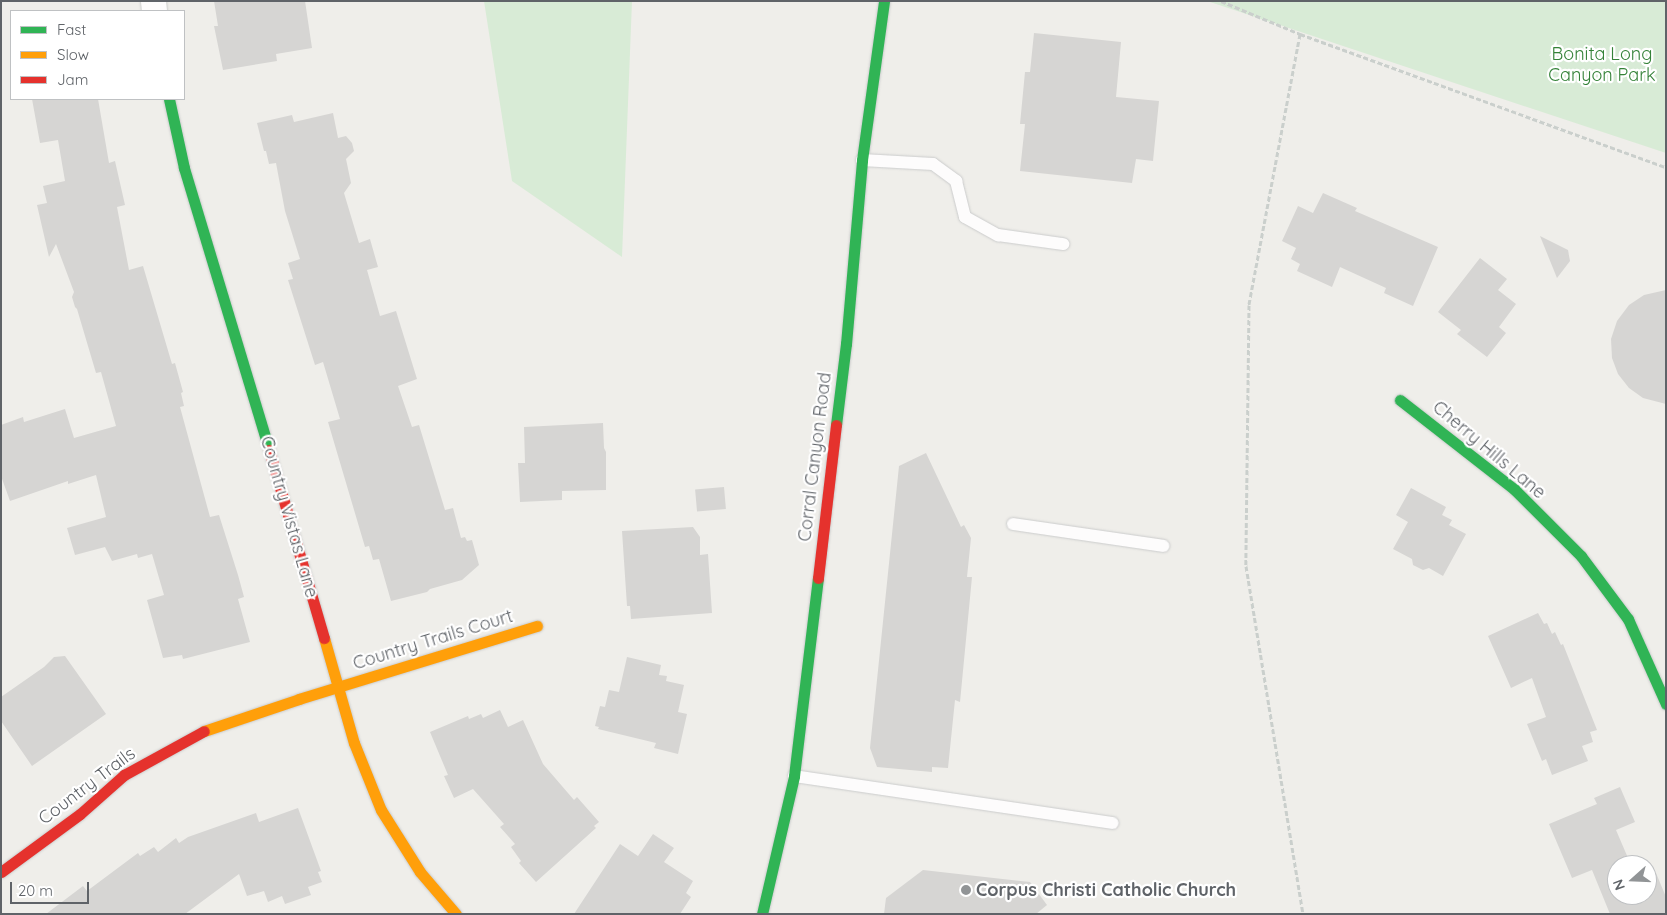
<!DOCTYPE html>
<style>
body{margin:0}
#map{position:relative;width:1667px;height:915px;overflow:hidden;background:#efeeea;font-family:Quicksand,sans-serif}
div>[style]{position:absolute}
.green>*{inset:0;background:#d8ebd6}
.building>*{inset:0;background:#d6d5d3;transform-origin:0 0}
.path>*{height:3px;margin-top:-1.5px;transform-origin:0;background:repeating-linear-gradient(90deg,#cacfcc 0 5px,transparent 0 7.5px)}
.roads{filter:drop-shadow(0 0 1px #cbcccc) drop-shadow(0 0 1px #cbcccc)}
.lane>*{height:12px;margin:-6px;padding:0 6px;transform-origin:6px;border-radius:6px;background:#fdfcfc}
.street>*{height:25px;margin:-12.5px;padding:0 12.5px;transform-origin:12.5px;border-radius:12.5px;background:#fdfcfc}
.fast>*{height:11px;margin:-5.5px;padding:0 5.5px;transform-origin:5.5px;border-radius:5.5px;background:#30b455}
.slow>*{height:11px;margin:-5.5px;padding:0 5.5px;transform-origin:5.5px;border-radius:5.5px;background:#ff9f0a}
.jam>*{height:11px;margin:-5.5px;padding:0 5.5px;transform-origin:5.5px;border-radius:5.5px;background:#e5322d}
.dots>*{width:14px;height:14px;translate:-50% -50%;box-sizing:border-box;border:2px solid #fff;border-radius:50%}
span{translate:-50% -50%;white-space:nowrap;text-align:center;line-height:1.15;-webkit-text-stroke:4.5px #fff;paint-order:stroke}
.park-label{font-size:18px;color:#348238}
.street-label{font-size:18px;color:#5f6368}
.poi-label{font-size:18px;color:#5f6368;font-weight:700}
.left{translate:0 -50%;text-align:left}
.frame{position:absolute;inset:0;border:2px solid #5f6368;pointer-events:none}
.legend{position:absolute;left:10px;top:10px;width:175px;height:90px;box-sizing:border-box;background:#fff;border:1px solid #bfc1c3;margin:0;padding:6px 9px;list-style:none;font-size:15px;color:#5f6368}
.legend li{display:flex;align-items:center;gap:10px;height:25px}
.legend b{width:25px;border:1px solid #bfc1c3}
.north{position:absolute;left:1607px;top:855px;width:50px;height:50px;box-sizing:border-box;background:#fff;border:1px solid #bfc1c3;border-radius:50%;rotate:250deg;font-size:14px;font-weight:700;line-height:20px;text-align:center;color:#5f6368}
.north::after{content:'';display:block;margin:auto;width:18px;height:22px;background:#919496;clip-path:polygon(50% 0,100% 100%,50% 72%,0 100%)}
.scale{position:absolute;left:10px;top:882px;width:79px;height:22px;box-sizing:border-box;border:2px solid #5f6368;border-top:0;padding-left:6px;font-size:15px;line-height:18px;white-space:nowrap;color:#5f6368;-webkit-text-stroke:4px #fff;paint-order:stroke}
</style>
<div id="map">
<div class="green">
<div style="clip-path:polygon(484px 1px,632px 1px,622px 257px,512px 181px)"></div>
<div style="clip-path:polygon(1207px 1px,1666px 1px,1666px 153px)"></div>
</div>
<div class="building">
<div style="clip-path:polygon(214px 1px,305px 1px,312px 48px,276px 54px,277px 61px,223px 70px,214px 26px,218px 26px)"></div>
<div style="clip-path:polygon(1034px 33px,1121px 42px,1116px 97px,1159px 101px,1153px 161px,1136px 159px,1132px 183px,1020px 171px,1025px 124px,1020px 124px,1025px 72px,1030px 72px)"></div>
<div style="clip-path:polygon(32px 99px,98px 99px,109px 163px,115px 161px,125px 205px,117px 207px,129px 270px,143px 266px,172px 364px,175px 363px,183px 392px,181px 393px,184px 406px,180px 407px,210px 517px,219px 515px,238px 575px,244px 597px,238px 599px,250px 642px,183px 659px,182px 655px,163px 658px,147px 600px,164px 595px,152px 554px,138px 558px,137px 554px,112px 561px,105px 547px,75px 555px,67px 528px,106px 517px,96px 475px,68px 484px,68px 481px,10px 501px,1px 476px,1px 425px,23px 417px,24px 422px,65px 409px,74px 438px,116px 426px,101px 372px,96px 373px,77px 309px,75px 307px,72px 297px,74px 292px,56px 244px,49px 257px,37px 205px,47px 203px,43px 186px,65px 181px,58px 140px,40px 143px)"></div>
<div style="clip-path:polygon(333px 113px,338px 138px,346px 136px,352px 143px,354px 151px,346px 159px,351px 183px,344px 193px,359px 243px,370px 239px,378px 267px,367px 270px,380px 316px,396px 311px,417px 379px,398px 386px,412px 427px,419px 425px,445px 510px,453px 508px,461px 538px,465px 537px,467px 541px,472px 540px,479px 565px,462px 580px,430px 589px,427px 592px,391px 601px,379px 559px,373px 560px,369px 546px,365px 547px,328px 422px,340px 419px,323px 362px,315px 365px,288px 280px,293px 279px,288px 263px,300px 259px,285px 211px,276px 163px,269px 164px,266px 151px,264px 151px,257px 123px,292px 115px,294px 122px)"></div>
<div style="clip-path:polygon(1323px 193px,1357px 208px,1355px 211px,1438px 247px,1413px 306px,1384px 293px,1386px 288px,1340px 267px,1332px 287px,1297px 271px,1300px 264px,1291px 259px,1296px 248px,1282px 241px,1298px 206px,1313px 213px)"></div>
<div style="clip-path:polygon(1540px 236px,1568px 250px,1570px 261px,1557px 278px)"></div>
<div style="clip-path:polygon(1480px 258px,1507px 279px,1498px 290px,1516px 304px,1499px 327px,1506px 333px,1487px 357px,1457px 334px,1461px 330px,1438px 312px)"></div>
<div style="clip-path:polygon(1666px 290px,1666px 404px,1643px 398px,1629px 388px,1618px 374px,1612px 358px,1611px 339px,1617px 321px,1629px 305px,1644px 295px)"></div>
<div style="clip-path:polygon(603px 423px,604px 448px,606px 452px,606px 490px,562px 491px,562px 500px,520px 502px,518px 463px,525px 463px,524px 427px)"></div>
<div style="clip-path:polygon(926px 453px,961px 527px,964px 525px,971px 538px,967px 577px,972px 577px,960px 702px,955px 700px,948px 768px,932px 767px,932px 772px,877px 767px,870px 748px,899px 466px)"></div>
<div style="left:724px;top:487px;width:22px;height:29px;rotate:85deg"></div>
<div style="clip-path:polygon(1411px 488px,1446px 507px,1442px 515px,1452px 520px,1449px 525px,1466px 534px,1443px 576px,1429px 568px,1423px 570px,1413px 565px,1412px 559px,1393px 549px,1408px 522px,1396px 515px)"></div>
<div style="clip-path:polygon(693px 527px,700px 537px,700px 555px,708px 554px,712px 613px,631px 619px,630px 606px,627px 606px,622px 531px)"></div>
<div style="clip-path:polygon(1538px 613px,1544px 624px,1547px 623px,1552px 634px,1555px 632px,1561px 645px,1563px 644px,1597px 730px,1590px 732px,1593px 742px,1582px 746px,1588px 761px,1552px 775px,1546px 759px,1542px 761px,1527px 724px,1546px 717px,1532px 678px,1511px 688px,1488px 636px)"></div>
<div style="clip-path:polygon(65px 656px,106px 714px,32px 766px,1px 721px,1px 697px,44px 667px,54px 657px)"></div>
<div style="clip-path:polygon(627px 657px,661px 665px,659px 675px,667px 676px,666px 681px,684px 685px,678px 712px,687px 714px,678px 754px,654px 748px,656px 743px,598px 729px,599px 727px,595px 726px,600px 706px,605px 707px,609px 690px,619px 692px)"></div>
<div style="clip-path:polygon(500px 710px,508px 727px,523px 720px,543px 764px,574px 800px,577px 797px,599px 822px,594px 826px,596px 828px,536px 882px,519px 863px,521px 861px,511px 847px,515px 844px,500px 827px,504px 824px,473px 789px,454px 798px,444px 776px,448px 775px,430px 732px,468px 716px,469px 719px,481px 714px,483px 718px)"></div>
<div style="clip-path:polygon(1620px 787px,1635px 822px,1616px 830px,1631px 865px,1617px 865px,1617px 895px,1647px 895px,1647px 876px,1656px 873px,1666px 897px,1666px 914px,1610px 914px,1592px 870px,1572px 878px,1549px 824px,1597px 804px,1594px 798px)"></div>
<div style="clip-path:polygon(298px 808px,321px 871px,318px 872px,322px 882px,308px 887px,311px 895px,285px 904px,282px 896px,268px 902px,264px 891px,247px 896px,239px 874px,185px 914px,46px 914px,83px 886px,87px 891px,138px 853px,140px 856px,154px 847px,158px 852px,176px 838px,179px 843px,188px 837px,256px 813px,259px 822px)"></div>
<div style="clip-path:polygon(653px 834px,674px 848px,664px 862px,693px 881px,686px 893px,691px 897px,680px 914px,574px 914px,620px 844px,638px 856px)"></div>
<div style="clip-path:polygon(923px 870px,1030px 882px,1047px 905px,1036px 914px,884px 914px,886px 898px)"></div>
</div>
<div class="path">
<div style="left:1221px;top:1px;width:86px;rotate:22.7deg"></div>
<div style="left:1300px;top:34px;width:389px;rotate:20deg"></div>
<div style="left:1300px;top:34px;width:276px;rotate:100.7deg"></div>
<div style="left:1249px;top:305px;width:261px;rotate:90.7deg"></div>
<div style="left:1246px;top:566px;width:353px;rotate:80.7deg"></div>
</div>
<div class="roads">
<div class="lane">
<div style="left:862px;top:160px;width:71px;rotate:3.2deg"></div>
<div style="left:933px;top:164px;width:29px;rotate:36deg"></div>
<div style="left:956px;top:181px;width:37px;rotate:76deg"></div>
<div style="left:965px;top:217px;width:38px;rotate:29deg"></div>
<div style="left:998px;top:235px;width:66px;rotate:7.9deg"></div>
<div style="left:1013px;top:524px;width:152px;rotate:8.3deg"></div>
<div style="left:794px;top:776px;width:322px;rotate:8.4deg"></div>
</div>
<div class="street">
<div style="left:153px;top:1px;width:10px;rotate:84deg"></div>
</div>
<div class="fast">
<div style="left:169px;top:99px;width:71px;rotate:77.7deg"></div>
<div style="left:184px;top:168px;width:295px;rotate:73.2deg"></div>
<div style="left:1400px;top:400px;width:145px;rotate:38deg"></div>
<div style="left:1514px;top:489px;width:95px;rotate:45deg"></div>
<div style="left:1581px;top:556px;width:79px;rotate:53.3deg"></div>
<div style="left:1628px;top:619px;width:93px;rotate:65.9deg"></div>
<div style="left:836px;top:425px;width:82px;rotate:-83deg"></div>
<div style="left:846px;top:344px;width:185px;rotate:-85deg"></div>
<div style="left:862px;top:160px;width:161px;rotate:-82.1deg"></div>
<div style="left:762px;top:914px;width:142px;rotate:-76.9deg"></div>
<div style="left:794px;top:776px;width:199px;rotate:-83.1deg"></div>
</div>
<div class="slow">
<div style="left:324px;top:638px;width:109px;rotate:74.1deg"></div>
<div style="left:354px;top:743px;width:72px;rotate:68.1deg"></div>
<div style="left:381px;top:810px;width:73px;rotate:57.8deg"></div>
<div style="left:420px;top:872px;width:55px;rotate:49.4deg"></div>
<div style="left:204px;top:731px;width:100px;rotate:-18.6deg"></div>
<div style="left:299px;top:699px;width:249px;rotate:-17.1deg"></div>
</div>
<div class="jam">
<div style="left:269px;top:450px;width:196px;rotate:73.7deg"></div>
<div style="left:818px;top:578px;width:154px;rotate:-83.3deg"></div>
<div style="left:1px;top:872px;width:98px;rotate:-36.3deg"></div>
<div style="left:80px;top:814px;width:59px;rotate:-41.6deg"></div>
<div style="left:124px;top:775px;width:91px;rotate:-28.8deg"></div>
</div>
</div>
<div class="dots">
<div style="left:966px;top:890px;background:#919496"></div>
</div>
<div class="park-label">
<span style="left:1602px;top:65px">Bonita Long<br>Canyon Park</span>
</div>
<div class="street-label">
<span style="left:1489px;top:450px;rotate:40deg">Cherry Hills Lane</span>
<span style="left:815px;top:457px;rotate:-83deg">Corral Canyon Road</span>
<span style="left:289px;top:517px;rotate:74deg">Country Vistas Lane</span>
<span style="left:433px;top:640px;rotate:-17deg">Country Trails Court</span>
<span style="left:87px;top:786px;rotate:-37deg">Country Trails</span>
</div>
<div class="poi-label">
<span class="left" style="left:976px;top:890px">Corpus Christi Catholic Church</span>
</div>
<div class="frame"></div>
<ul class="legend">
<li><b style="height:6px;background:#30b455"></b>Fast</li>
<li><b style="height:6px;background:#ff9f0a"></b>Slow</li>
<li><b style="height:6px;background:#e5322d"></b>Jam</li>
</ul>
<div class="north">N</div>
<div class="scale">20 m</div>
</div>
